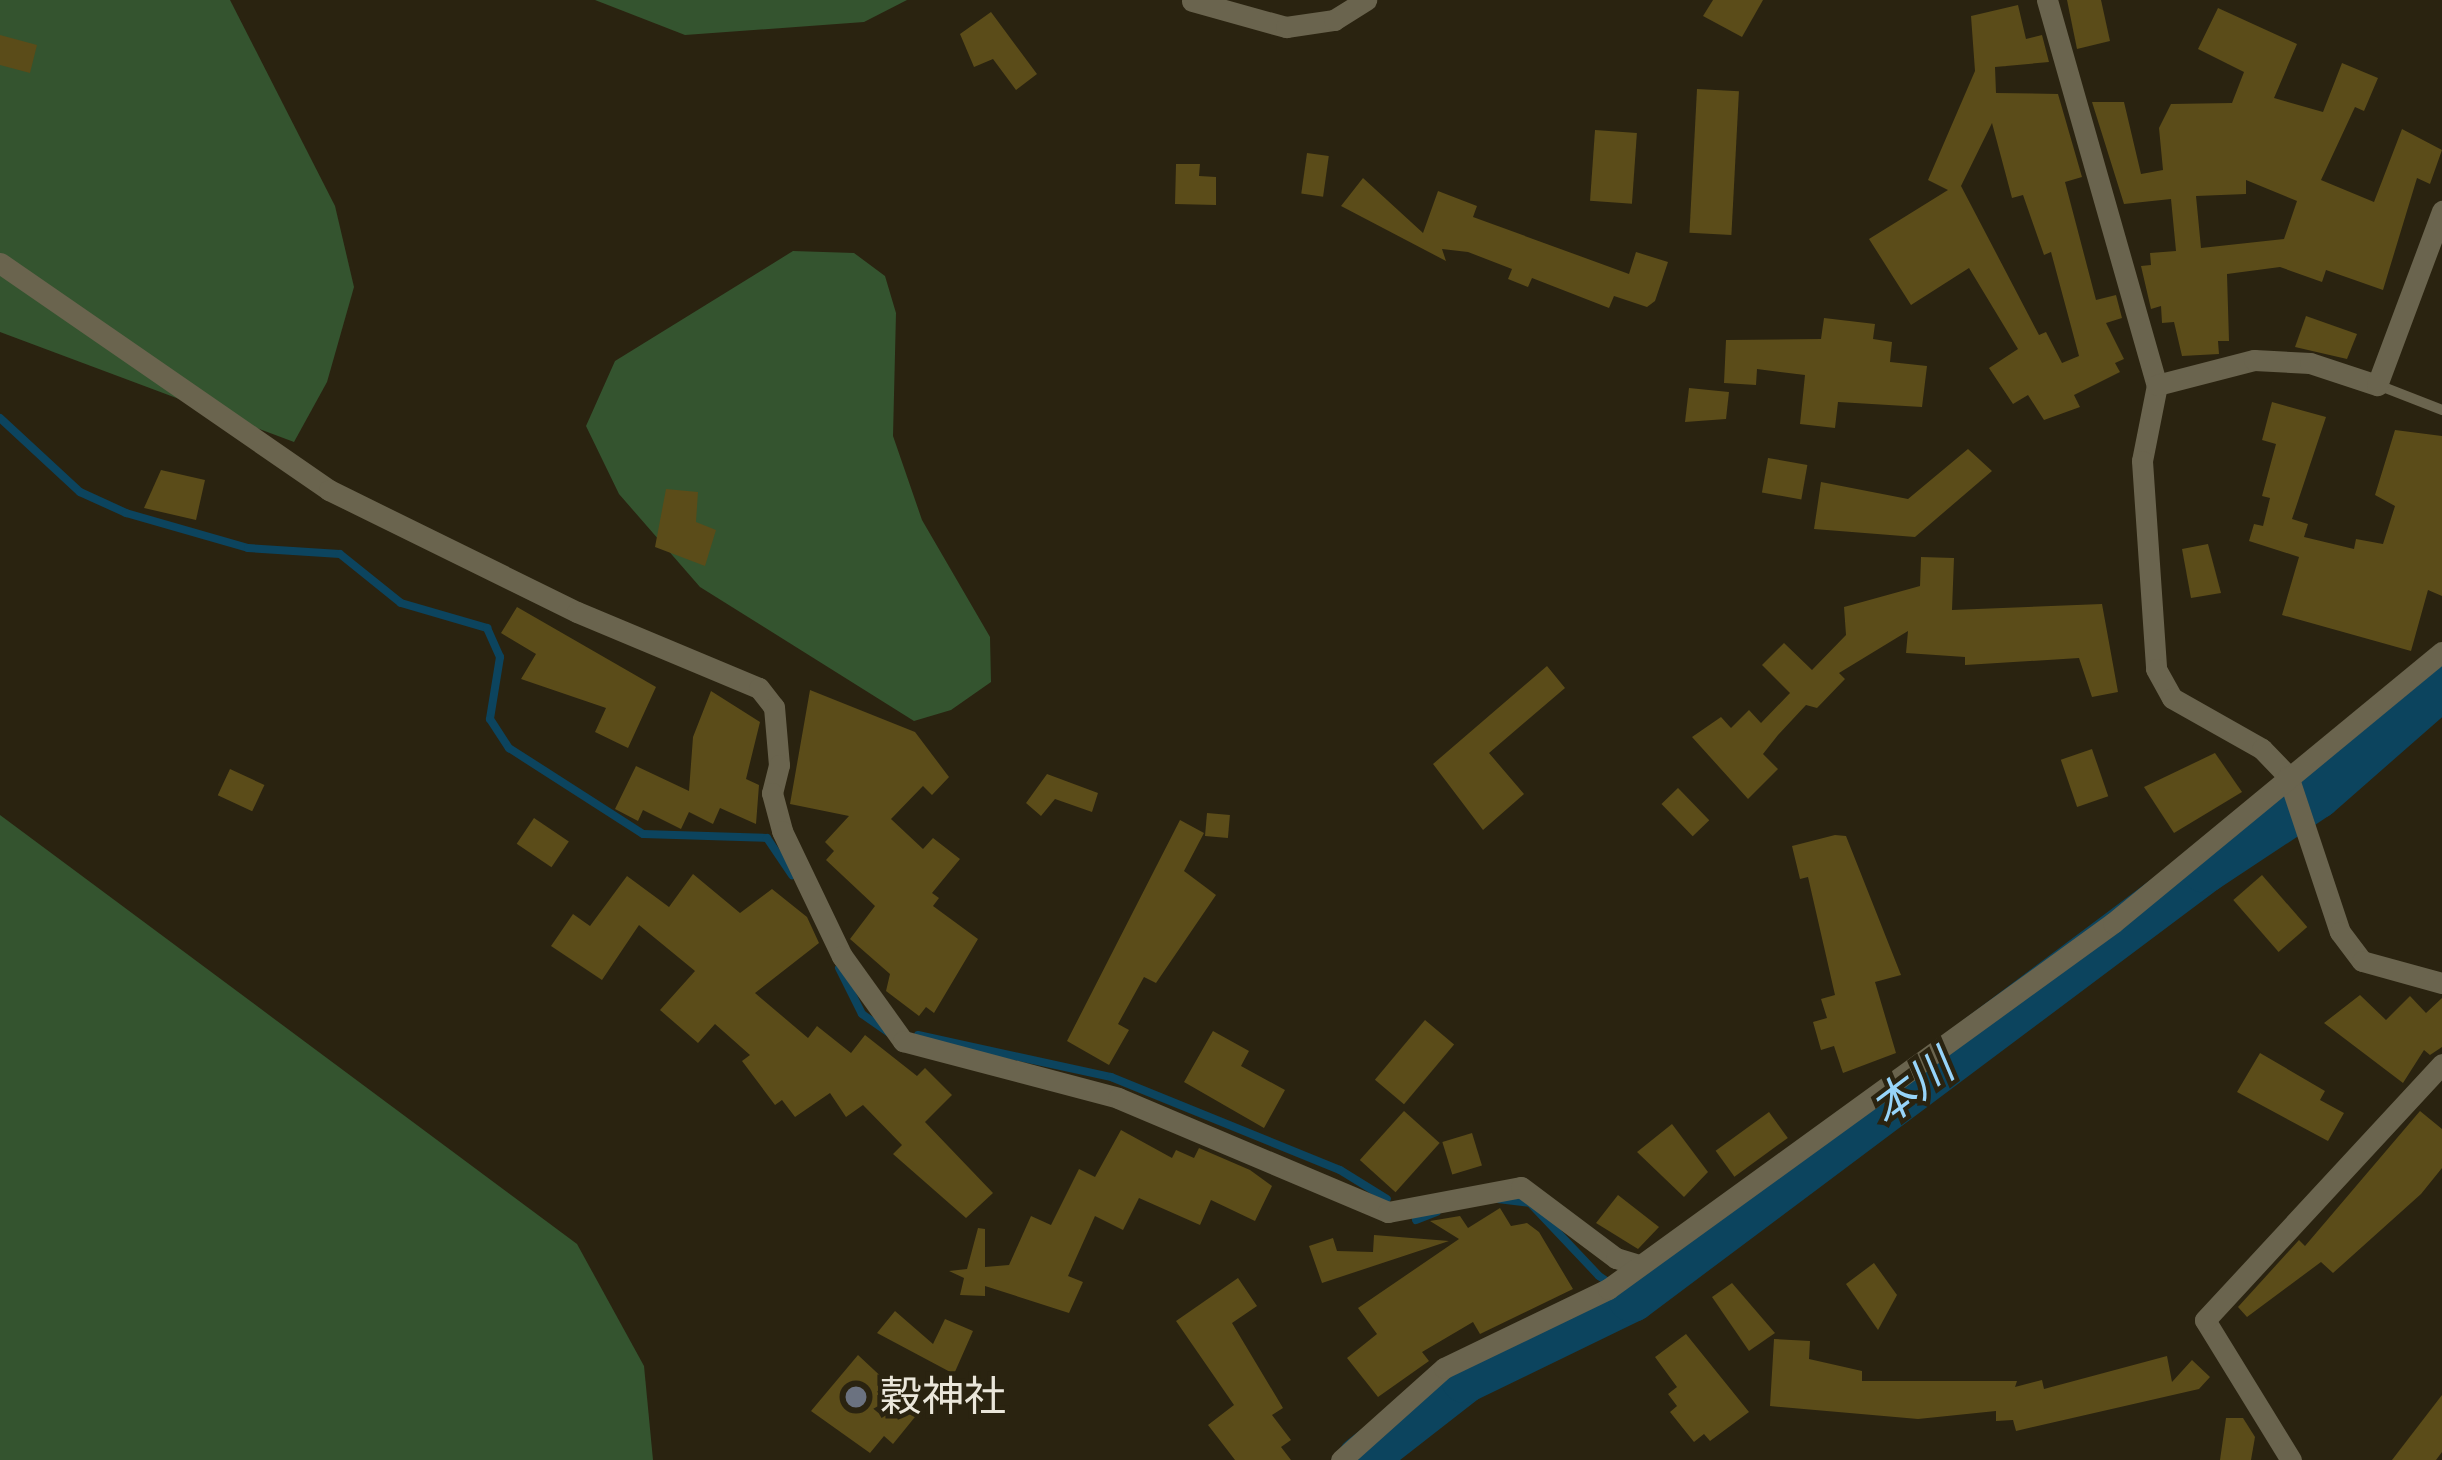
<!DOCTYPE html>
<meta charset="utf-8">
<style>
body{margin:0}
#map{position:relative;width:2442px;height:1460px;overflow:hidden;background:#2a2310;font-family:"DM Sans","Noto Sans JP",sans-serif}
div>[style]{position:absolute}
.forest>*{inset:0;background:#34542f}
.stream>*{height:8px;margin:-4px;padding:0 4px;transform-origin:4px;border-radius:4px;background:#0c445e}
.river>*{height:48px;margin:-24px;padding:0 24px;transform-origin:24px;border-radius:24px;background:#0c445e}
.building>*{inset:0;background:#5b4c19;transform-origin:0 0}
.lane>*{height:10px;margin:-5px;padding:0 5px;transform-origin:5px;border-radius:5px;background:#6a644e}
.street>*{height:21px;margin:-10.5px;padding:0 10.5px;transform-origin:10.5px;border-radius:10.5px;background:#6a644e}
.dots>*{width:33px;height:33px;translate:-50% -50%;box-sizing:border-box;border:6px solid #2a2310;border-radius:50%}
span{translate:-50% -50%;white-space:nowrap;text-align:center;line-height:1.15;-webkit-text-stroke:9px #2a2310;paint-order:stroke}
.poi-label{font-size:42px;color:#eae6da}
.left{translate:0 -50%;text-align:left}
.water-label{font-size:45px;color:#97d4f9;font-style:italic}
</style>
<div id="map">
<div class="forest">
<div style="clip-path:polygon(0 0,230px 0,335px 206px,354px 287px,327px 382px,294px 442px,0 332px)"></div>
<div style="clip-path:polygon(595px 0,907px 0,864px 22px,685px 35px)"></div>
<div style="clip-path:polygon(793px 251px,854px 253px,885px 276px,896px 313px,893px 436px,922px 520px,990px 637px,991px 682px,951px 710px,914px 721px,700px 587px,619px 494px,586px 426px,615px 361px)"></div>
<div style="clip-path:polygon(0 815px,577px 1244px,644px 1366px,653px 1460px,0 1460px)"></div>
</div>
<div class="stream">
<div style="left:0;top:418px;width:109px;rotate:42.8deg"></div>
<div style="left:80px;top:492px;width:51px;rotate:24.5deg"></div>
<div style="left:126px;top:513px;width:127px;rotate:16deg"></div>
<div style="left:248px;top:548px;width:92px;rotate:3.7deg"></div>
<div style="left:340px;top:554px;width:78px;rotate:38.8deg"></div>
<div style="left:401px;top:603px;width:90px;rotate:16.2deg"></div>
<div style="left:487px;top:628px;width:32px;rotate:66deg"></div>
<div style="left:500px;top:657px;width:63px;rotate:99.2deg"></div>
<div style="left:490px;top:719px;width:35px;rotate:57deg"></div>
<div style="left:509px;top:748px;width:159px;rotate:32.7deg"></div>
<div style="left:643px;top:834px;width:124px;rotate:1.8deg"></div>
<div style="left:767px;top:838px;width:45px;rotate:56deg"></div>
<div style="left:839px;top:968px;width:51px;rotate:63.4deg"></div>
<div style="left:862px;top:1014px;width:35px;rotate:35deg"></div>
<div style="left:918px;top:1035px;width:198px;rotate:12.3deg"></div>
<div style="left:1111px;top:1077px;width:247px;rotate:22.1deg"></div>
<div style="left:1340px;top:1170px;width:55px;rotate:31.7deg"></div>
<div style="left:1498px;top:1199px;width:32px;rotate:7deg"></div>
<div style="left:1530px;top:1203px;width:100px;rotate:46.6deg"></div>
<div style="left:1599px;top:1276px;width:40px;rotate:34deg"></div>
<div style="left:1416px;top:1220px;width:22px;rotate:-21deg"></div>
</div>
<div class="river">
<div style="left:1361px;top:1460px;width:132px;rotate:-37.9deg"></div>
<div style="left:1465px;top:1379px;width:186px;rotate:-25.9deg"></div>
<div style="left:1632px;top:1298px;width:716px;rotate:-36.82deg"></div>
<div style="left:2205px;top:869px;width:134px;rotate:-33.5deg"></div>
<div style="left:2317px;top:795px;width:167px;rotate:-41.3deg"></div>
</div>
<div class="building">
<div style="clip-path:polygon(1713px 0,1763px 0,1742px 37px,1703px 16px)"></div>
<div style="clip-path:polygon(2067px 0,2101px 0,2110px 41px,2077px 49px)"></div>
<div style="clip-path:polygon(evenodd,2018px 5px,2026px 39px,2042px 35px,2049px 62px,1995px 67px,1996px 93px,2058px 94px,2082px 177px,2065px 182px,2096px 300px,2116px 295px,2122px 318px,2106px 323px,2124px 359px,2115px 363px,2120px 372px,2074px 395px,2080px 407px,2044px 420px,2028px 395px,2013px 404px,1989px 368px,2018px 349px,1969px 268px,1911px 305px,1869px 239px,1948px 190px,1928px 180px,1975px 71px,1971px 16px,2018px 5px,1992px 123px,2012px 198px,2023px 195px,2044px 255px,2051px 252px,2079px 356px,2062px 363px,2046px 332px,2039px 335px,1961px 186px,1992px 123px)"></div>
<div style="clip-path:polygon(evenodd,2218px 8px,2297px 44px,2274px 98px,2323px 112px,2342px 63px,2378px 78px,2364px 111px,2355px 107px,2321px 180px,2374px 202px,2402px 129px,2442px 150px,2430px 184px,2417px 178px,2383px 290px,2326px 270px,2322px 282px,2280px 267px,2227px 274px,2229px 341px,2218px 341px,2219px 354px,2182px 356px,2174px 322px,2162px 323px,2161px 306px,2151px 309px,2141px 266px,2151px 265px,2150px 253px,2176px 251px,2171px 199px,2124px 204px,2092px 102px,2124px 102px,2141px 174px,2163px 170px,2159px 128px,2171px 104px,2232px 103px,2244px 72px,2198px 49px,2218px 8px,2246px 180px,2297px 201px,2284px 239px,2201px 248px,2196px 196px,2246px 194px,2246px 180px)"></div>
<div style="clip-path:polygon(991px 12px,1037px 74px,1016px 90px,993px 59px,974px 67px,960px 34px)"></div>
<div style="clip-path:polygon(0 35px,37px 45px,30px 73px,0 65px)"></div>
<div style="left:1697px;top:89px;width:42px;height:144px;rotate:3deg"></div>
<div style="left:1595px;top:130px;width:42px;height:71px;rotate:4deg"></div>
<div style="left:1307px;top:153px;width:22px;height:41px;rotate:8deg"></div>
<div style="clip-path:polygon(1176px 164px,1200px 164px,1199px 176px,1216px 177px,1216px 205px,1175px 204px)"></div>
<div style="clip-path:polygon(1363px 178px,1423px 233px,1438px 191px,1477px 206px,1473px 217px,1629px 274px,1636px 252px,1668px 262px,1655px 301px,1647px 307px,1614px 296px,1609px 308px,1532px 278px,1528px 287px,1508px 279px,1512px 269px,1468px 252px,1442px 249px,1446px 261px,1341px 206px)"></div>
<div style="clip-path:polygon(2306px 316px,2357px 334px,2347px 359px,2295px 347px)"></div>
<div style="clip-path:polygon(1824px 318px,1875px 324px,1873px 339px,1892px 342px,1890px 362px,1927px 366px,1922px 407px,1838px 402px,1835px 428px,1800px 424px,1805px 375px,1757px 369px,1756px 385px,1724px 383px,1726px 340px,1821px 339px)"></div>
<div style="clip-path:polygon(1689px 388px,1729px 392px,1726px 419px,1685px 422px)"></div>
<div style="clip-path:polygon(2272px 402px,2326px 417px,2292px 519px,2308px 524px,2304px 537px,2354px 549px,2356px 539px,2383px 544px,2395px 506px,2375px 495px,2395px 430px,2442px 436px,2442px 596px,2428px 590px,2411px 651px,2282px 615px,2299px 557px,2249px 541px,2254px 524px,2263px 526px,2270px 498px,2262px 496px,2276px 444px,2262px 440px)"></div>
<div style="clip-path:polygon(1968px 449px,1992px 471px,1915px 537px,1814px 529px,1821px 482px,1908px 499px)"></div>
<div style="left:1768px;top:458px;width:40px;height:35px;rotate:10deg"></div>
<div style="clip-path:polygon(161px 470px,205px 480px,196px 520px,144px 508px)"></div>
<div style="clip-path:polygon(666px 489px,698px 492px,696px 522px,716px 530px,705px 566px,655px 547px)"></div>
<div style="clip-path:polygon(2208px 544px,2221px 593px,2191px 598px,2182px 549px)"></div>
<div style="clip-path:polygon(1921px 557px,1954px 558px,1952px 610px,2102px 604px,2118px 692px,2092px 697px,2079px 658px,1965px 665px,1965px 657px,1906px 653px,1908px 631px,1839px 673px,1845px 679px,1817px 708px,1806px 705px,1778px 735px,1763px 754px,1778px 769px,1748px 799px,1692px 737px,1721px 717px,1731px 728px,1749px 710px,1761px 723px,1790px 693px,1762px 665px,1784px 643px,1812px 670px,1846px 635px,1844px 607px,1920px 586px)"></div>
<div style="clip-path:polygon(517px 607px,656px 687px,628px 748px,595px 732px,606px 708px,521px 679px,536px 654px,501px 633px)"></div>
<div style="clip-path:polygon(1547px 666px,1565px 688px,1489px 753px,1524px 794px,1483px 830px,1433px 764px)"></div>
<div style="clip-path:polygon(810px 690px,915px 732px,949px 777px,932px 795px,923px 786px,891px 819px,923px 849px,933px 838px,960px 859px,932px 893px,939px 898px,933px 906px,978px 939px,934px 1013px,926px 1007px,919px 1016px,886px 991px,890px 974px,850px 939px,875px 906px,826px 860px,834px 851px,825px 842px,849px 816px,790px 804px)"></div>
<div style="clip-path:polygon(711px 691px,760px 722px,746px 779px,759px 785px,756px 824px,720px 808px,713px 824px,689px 812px,681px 829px,643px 810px,638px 821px,615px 809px,636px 766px,689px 791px,693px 737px)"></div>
<div style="left:2092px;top:749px;width:50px;height:33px;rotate:71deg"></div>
<div style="clip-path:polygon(2215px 753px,2242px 792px,2174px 833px,2144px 787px)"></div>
<div style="left:230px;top:769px;width:38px;height:29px;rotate:25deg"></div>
<div style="clip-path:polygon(1047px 774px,1098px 793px,1092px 812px,1055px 799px,1041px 816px,1026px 803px)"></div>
<div style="left:1678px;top:788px;width:45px;height:23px;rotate:46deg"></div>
<div style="left:1207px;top:813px;width:23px;height:23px;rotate:5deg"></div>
<div style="left:534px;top:818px;width:42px;height:31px;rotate:34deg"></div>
<div style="clip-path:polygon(1180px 820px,1204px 833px,1184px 871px,1216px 895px,1156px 983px,1144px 977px,1118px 1024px,1129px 1030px,1109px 1065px,1067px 1041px)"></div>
<div style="clip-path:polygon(1835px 835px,1846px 836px,1901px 975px,1875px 982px,1896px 1053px,1843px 1073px,1834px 1046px,1821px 1050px,1813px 1022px,1827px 1018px,1821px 999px,1835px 995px,1808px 877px,1800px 879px,1792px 846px)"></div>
<div style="clip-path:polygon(693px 874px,740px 913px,772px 889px,807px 917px,819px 943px,755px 993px,808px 1038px,817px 1026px,851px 1053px,865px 1035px,917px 1076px,925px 1068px,952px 1095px,925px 1122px,993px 1193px,966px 1218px,893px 1154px,902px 1145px,863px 1105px,846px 1117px,830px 1093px,795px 1117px,782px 1100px,775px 1105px,742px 1061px,750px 1055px,715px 1024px,698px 1043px,660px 1010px,695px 971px,639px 925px,602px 980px,551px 946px,573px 914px,590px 926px,627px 876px,669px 907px)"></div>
<div style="left:2262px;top:875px;width:69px;height:38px;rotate:49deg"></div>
<div style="clip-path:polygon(2360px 995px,2386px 1020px,2410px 996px,2426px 1013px,2442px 998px,2442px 1047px,2430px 1055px,2424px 1050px,2403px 1083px,2324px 1023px)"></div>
<div style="left:1425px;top:1020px;width:38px;height:78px;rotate:40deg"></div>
<div style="clip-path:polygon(1213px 1031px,1249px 1051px,1241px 1066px,1285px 1090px,1264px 1128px,1184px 1082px)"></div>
<div style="clip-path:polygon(2260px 1053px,2325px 1091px,2320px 1100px,2344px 1113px,2328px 1141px,2237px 1092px)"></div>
<div style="left:1404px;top:1111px;width:48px;height:66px;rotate:42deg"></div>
<div style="clip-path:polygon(2420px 1111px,2442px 1129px,2442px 1168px,2421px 1194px,2333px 1273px,2321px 1262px,2247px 1317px,2238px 1307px,2299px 1240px,2305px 1246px)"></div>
<div style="left:1769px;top:1112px;width:32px;height:66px;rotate:54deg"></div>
<div style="clip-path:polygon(1672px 1124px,1708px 1172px,1684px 1197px,1637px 1152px)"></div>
<div style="clip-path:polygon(1121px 1130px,1172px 1158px,1176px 1150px,1194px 1158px,1199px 1148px,1250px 1170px,1272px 1186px,1255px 1221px,1211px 1200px,1200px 1225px,1139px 1198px,1123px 1230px,1095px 1216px,1068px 1276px,1083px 1282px,1069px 1313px,985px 1286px,985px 1296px,960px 1295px,964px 1278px,949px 1271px,967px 1269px,978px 1228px,985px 1229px,985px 1267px,1009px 1265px,1031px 1216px,1051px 1225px,1079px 1169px,1095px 1177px)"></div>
<div style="left:1472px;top:1133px;width:34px;height:31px;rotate:73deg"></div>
<div style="clip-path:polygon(1618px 1195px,1659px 1227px,1638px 1249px,1596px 1223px)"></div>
<div style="clip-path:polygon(1500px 1208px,1511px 1226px,1527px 1223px,1539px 1232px,1573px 1289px,1480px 1334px,1473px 1322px,1422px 1352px,1429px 1361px,1378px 1397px,1347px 1358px,1377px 1334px,1358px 1308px,1459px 1239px,1430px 1221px,1460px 1216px,1468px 1228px)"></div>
<div style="clip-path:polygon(1374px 1235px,1449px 1241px,1322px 1283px,1309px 1246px,1333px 1238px,1337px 1251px,1373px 1252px)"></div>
<div style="clip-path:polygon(1874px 1263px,1897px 1295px,1878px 1330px,1846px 1284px)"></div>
<div style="clip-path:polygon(1238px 1278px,1257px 1306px,1232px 1323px,1283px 1408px,1272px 1415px,1291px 1440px,1281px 1447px,1291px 1460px,1235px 1460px,1208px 1425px,1234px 1405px,1176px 1321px)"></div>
<div style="clip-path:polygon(1732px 1283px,1775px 1333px,1749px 1351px,1712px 1297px)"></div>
<div style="clip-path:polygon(895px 1311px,933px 1344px,945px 1319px,973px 1331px,954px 1374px,877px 1333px)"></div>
<div style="clip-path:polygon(1686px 1334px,1749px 1412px,1710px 1441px,1704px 1434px,1694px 1442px,1670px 1412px,1677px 1406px,1668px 1394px,1677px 1387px,1655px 1357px)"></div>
<div style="clip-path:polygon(1774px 1339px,1810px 1341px,1809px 1359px,1862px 1371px,1862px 1381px,2017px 1381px,2015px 1387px,2042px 1380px,2044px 1389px,2167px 1356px,2172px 1382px,2192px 1360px,2210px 1377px,2199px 1389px,2016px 1431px,2013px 1420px,1996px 1421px,1996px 1411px,1918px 1419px,1770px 1406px)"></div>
<div style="clip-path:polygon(858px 1355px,919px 1412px,893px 1444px,884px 1436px,870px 1453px,811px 1411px)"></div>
<div style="clip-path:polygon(2442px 1395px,2442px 1452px,2436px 1460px,2392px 1460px)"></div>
<div style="clip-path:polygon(2226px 1418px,2243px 1418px,2255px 1437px,2251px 1460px,2220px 1460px)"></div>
</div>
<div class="lane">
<div style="left:2378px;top:385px;width:69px;rotate:21.3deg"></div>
</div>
<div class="street">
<div style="left:2047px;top:0;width:400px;rotate:74.1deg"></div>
<div style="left:2157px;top:385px;width:77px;rotate:101.2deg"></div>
<div style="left:2142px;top:461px;width:208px;rotate:86.1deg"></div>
<div style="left:2156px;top:669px;width:33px;rotate:61deg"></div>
<div style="left:2172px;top:698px;width:103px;rotate:29.5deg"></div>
<div style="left:2262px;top:749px;width:37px;rotate:46deg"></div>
<div style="left:2288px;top:776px;width:164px;rotate:71.6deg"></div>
<div style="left:2340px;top:932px;width:36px;rotate:53deg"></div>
<div style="left:2362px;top:961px;width:83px;rotate:15.4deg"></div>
<div style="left:1192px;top:1px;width:98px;rotate:15.5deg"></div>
<div style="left:1286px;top:27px;width:49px;rotate:-8.3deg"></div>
<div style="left:1334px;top:20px;width:38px;rotate:-32deg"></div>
<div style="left:0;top:263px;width:400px;rotate:34.6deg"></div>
<div style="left:329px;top:490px;width:276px;rotate:26.2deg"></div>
<div style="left:577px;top:612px;width:197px;rotate:22.7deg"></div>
<div style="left:759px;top:688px;width:24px;rotate:52deg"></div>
<div style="left:774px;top:707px;width:58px;rotate:85.1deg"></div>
<div style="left:779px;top:765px;width:29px;rotate:104deg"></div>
<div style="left:772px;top:793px;width:39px;rotate:75deg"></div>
<div style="left:782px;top:831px;width:139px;rotate:64.4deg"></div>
<div style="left:842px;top:956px;width:105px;rotate:54.3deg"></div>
<div style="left:903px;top:1041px;width:222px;rotate:14.8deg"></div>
<div style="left:1118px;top:1098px;width:293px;rotate:22.9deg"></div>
<div style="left:1388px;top:1212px;width:135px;rotate:-10.6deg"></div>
<div style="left:1521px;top:1187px;width:119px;rotate:36.8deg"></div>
<div style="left:1616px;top:1258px;width:24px;rotate:17deg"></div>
<div style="left:2157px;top:385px;width:100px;rotate:-14.5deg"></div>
<div style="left:2254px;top:360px;width:56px;rotate:3.1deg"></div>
<div style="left:2310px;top:363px;width:71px;rotate:18.2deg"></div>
<div style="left:2377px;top:385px;width:186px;rotate:-69.5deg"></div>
<div style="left:1341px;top:1460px;width:138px;rotate:-41.8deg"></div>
<div style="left:1444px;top:1368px;width:182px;rotate:-25.7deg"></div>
<div style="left:1608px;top:1289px;width:624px;rotate:-35.93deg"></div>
<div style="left:2113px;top:923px;width:426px;rotate:-39.5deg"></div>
<div style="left:2291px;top:1460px;width:164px;rotate:-121.6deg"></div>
<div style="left:2205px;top:1320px;width:349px;rotate:-47.2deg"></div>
</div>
<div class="dots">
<div style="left:856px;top:1397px;background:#6b7280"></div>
</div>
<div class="poi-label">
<span class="left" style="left:880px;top:1397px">穀神社</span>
</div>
<div class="water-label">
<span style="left:1912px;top:1088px;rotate:-37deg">本川</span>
</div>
</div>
